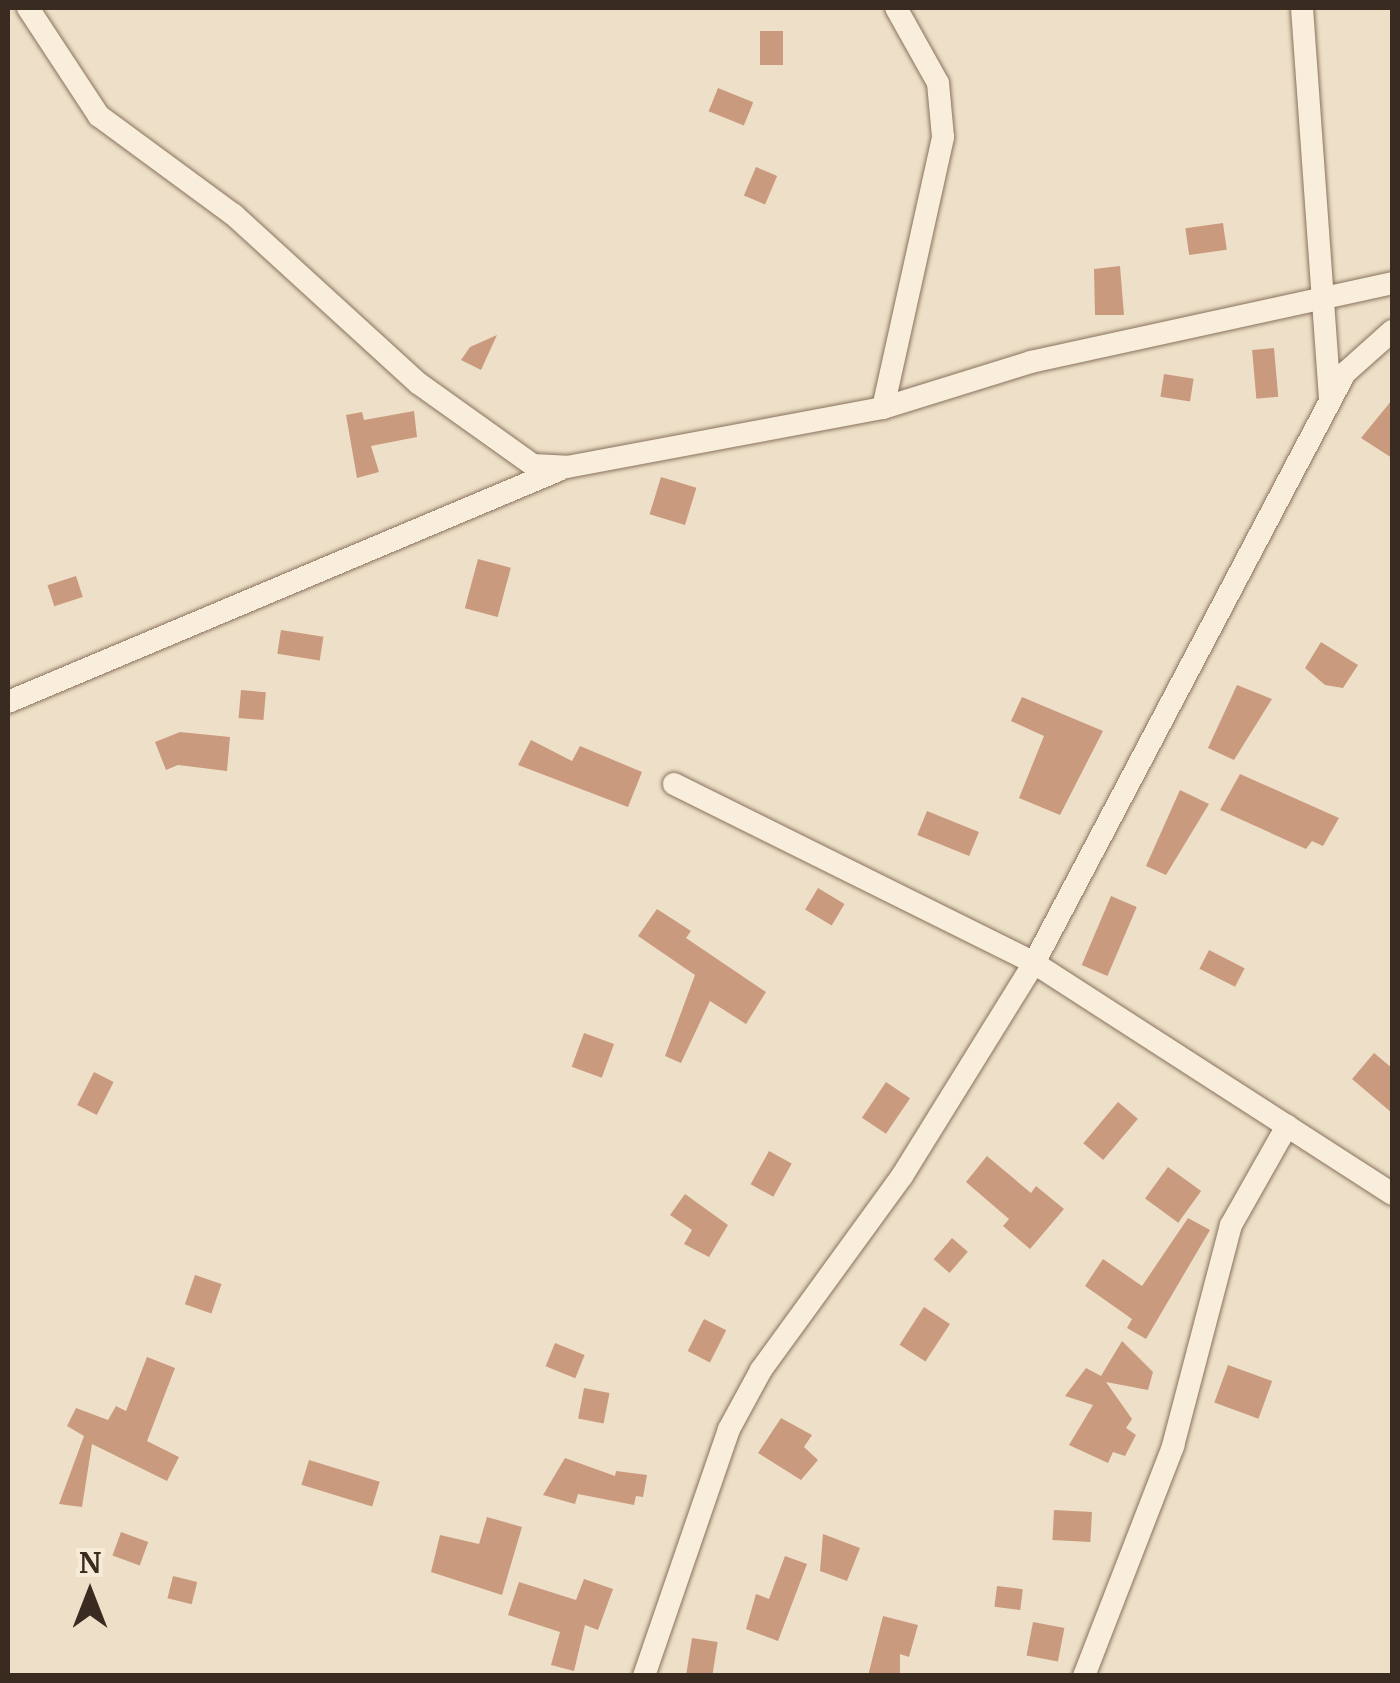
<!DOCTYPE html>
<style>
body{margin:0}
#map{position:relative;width:1400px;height:1683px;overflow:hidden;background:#eee0c8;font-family:Merriweather,serif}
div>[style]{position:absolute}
.building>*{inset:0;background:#ca9a7f;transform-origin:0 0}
.roads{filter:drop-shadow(0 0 2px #89725d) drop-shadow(0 0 2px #89725d)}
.minor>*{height:22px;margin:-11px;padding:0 11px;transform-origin:11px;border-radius:11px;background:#f8eedb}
span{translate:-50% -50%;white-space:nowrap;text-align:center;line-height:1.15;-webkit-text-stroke:8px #f5ebd7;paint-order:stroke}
.frame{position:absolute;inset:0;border:10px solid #3a2b20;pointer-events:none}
.north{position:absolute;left:40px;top:1543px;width:100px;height:100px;-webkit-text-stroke:8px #f5ebd7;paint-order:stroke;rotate:0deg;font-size:28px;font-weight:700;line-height:40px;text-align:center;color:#3a2b20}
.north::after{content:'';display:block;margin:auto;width:35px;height:45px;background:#3a2b20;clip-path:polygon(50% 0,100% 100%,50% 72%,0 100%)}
</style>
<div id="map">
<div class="building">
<div style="left:760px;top:31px;width:23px;height:34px"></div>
<div style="left:718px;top:88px;width:38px;height:25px;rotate:22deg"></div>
<div style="left:756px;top:167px;width:23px;height:31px;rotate:23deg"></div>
<div style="left:1223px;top:223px;width:27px;height:38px;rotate:82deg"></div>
<div style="clip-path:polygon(1120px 266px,1124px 315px,1095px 315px,1094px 269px)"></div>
<div style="clip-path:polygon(497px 335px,481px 370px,461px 360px,470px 347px)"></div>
<div style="left:1274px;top:348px;width:49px;height:22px;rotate:85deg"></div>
<div style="left:1164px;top:374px;width:30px;height:23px;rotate:9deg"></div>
<div style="clip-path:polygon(1392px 400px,1392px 458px,1361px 438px)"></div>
<div style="clip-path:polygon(414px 411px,417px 437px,371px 446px,379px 472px,357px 478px,346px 415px,362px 412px,364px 420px)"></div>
<div style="left:661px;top:477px;width:37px;height:39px;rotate:17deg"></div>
<div style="left:478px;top:559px;width:34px;height:51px;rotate:15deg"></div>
<div style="left:76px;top:576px;width:22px;height:30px;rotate:72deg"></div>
<div style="left:281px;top:630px;width:43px;height:24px;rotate:9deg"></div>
<div style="clip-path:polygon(1321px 642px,1358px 665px,1343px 688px,1325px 685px,1305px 668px)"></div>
<div style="clip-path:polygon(1237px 685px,1272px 699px,1234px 760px,1208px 748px)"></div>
<div style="left:241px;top:690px;width:25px;height:28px;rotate:5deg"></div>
<div style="clip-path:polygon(1022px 697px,1103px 731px,1060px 815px,1019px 798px,1044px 736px,1011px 721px)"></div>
<div style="clip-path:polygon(180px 732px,230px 737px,227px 771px,178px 765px,166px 770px,155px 742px)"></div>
<div style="clip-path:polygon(531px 740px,572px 761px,580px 746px,642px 772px,628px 807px,518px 765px)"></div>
<div style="clip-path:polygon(1240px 774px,1339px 818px,1323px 846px,1312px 841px,1306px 849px,1220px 810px)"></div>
<div style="clip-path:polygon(1180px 790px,1209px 804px,1166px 875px,1146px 866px)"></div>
<div style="left:927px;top:811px;width:56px;height:26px;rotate:22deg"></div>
<div style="left:818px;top:888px;width:31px;height:25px;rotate:31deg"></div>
<div style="left:1111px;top:896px;width:28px;height:75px;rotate:23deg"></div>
<div style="clip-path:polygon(657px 909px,691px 931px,686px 938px,766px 992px,746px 1024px,710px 1001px,681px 1063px,665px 1056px,695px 975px,638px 936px)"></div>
<div style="left:1209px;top:950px;width:40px;height:21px;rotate:27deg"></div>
<div style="left:584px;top:1033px;width:32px;height:36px;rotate:20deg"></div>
<div style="clip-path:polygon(1374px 1053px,1392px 1068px,1392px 1113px,1352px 1079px)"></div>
<div style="left:94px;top:1072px;width:22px;height:37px;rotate:27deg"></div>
<div style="left:886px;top:1082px;width:29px;height:43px;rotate:34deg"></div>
<div style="left:1118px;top:1102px;width:26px;height:54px;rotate:40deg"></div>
<div style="left:769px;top:1151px;width:26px;height:38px;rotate:29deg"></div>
<div style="clip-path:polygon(987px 1156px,1031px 1193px,1036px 1186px,1064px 1209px,1030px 1249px,1003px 1226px,1009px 1219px,966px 1182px)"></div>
<div style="left:1168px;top:1167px;width:41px;height:39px;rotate:36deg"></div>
<div style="clip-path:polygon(685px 1194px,728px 1225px,709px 1257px,684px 1244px,692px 1230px,670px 1215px)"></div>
<div style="clip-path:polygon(1188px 1218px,1210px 1230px,1146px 1339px,1127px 1328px,1132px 1319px,1085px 1286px,1103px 1259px,1142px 1286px)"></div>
<div style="left:952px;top:1238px;width:21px;height:28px;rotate:41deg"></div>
<div style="left:195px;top:1275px;width:28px;height:31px;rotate:19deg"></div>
<div style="left:924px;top:1307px;width:31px;height:45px;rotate:33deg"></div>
<div style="left:704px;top:1319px;width:25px;height:36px;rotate:27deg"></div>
<div style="clip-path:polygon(1122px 1341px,1153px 1372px,1148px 1390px,1106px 1382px,1132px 1419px,1126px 1428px,1136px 1435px,1125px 1456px,1113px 1452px,1108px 1463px,1069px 1445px,1093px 1405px,1065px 1396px,1086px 1368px,1101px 1376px)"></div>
<div style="left:555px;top:1343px;width:32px;height:25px;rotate:22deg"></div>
<div style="clip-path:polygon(147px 1357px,175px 1368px,147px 1441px,179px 1457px,167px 1481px,92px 1444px,82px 1507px,59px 1504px,84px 1436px,67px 1426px,76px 1408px,108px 1420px,116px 1406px,126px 1411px)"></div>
<div style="left:1228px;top:1365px;width:47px;height:40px;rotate:20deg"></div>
<div style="left:584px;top:1388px;width:26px;height:31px;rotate:11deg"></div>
<div style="clip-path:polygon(781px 1418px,812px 1435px,804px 1447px,818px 1460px,801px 1480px,758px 1453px)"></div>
<div style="clip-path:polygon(565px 1458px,615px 1476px,616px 1471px,647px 1475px,643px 1497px,636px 1496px,634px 1505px,578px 1494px,575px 1504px,543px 1495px)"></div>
<div style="left:309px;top:1460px;width:74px;height:26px;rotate:17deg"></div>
<div style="left:1054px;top:1510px;width:38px;height:30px;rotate:3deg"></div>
<div style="clip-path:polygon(487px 1517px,522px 1527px,502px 1595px,431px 1572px,440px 1535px,479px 1544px)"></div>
<div style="left:121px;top:1532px;width:29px;height:25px;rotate:20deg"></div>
<div style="clip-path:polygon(823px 1534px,860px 1548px,847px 1581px,820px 1571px)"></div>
<div style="clip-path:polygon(785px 1556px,807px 1564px,778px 1641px,746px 1629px,756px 1594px,769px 1599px)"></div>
<div style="left:173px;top:1576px;width:25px;height:23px;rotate:14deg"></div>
<div style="clip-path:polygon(584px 1579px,613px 1589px,598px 1630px,585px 1625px,574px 1671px,551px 1665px,560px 1632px,508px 1615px,519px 1582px,576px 1600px)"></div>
<div style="left:997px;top:1586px;width:26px;height:21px;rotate:7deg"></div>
<div style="clip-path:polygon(883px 1616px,918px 1625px,909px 1657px,900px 1654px,900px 1676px,868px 1676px)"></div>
<div style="left:1033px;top:1622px;width:32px;height:34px;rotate:11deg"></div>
<div style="left:692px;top:1638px;width:26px;height:36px;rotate:9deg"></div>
</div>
<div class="roads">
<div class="minor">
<div style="left:28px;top:8px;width:129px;rotate:56.7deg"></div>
<div style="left:99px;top:116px;width:167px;rotate:36.3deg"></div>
<div style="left:234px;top:215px;width:249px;rotate:42.4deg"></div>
<div style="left:418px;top:383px;width:141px;rotate:35.5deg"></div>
<div style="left:533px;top:465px;width:34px;rotate:3deg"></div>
<div style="left:567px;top:467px;width:321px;rotate:-10.6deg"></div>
<div style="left:883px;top:408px;width:155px;rotate:-17.3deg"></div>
<div style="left:1031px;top:362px;width:370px;rotate:-12.3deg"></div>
<div style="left:1302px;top:8px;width:393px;rotate:85.9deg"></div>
<div style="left:883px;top:408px;width:278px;rotate:-77.5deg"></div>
<div style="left:943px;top:137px;width:54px;rotate:-95.3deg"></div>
<div style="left:938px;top:83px;width:86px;rotate:-119.2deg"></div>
<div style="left:8px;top:702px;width:598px;rotate:-22.83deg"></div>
<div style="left:674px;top:784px;width:402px;rotate:26.4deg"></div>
<div style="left:1034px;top:963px;width:426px;rotate:32.8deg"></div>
<div style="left:644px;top:1676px;width:261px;rotate:-71deg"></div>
<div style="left:729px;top:1429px;width:67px;rotate:-61.5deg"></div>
<div style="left:761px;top:1370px;width:240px;rotate:-54deg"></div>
<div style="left:902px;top:1176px;width:251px;rotate:-58.2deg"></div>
<div style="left:1034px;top:963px;width:667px;rotate:-62.21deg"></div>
<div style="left:1345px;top:373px;width:63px;rotate:-41.8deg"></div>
<div style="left:1084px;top:1676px;width:247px;rotate:-68.8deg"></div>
<div style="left:1173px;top:1446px;width:228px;rotate:-75.3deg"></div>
<div style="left:1231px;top:1225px;width:114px;rotate:-60.5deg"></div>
</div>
</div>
<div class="frame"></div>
<div class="north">N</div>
</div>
